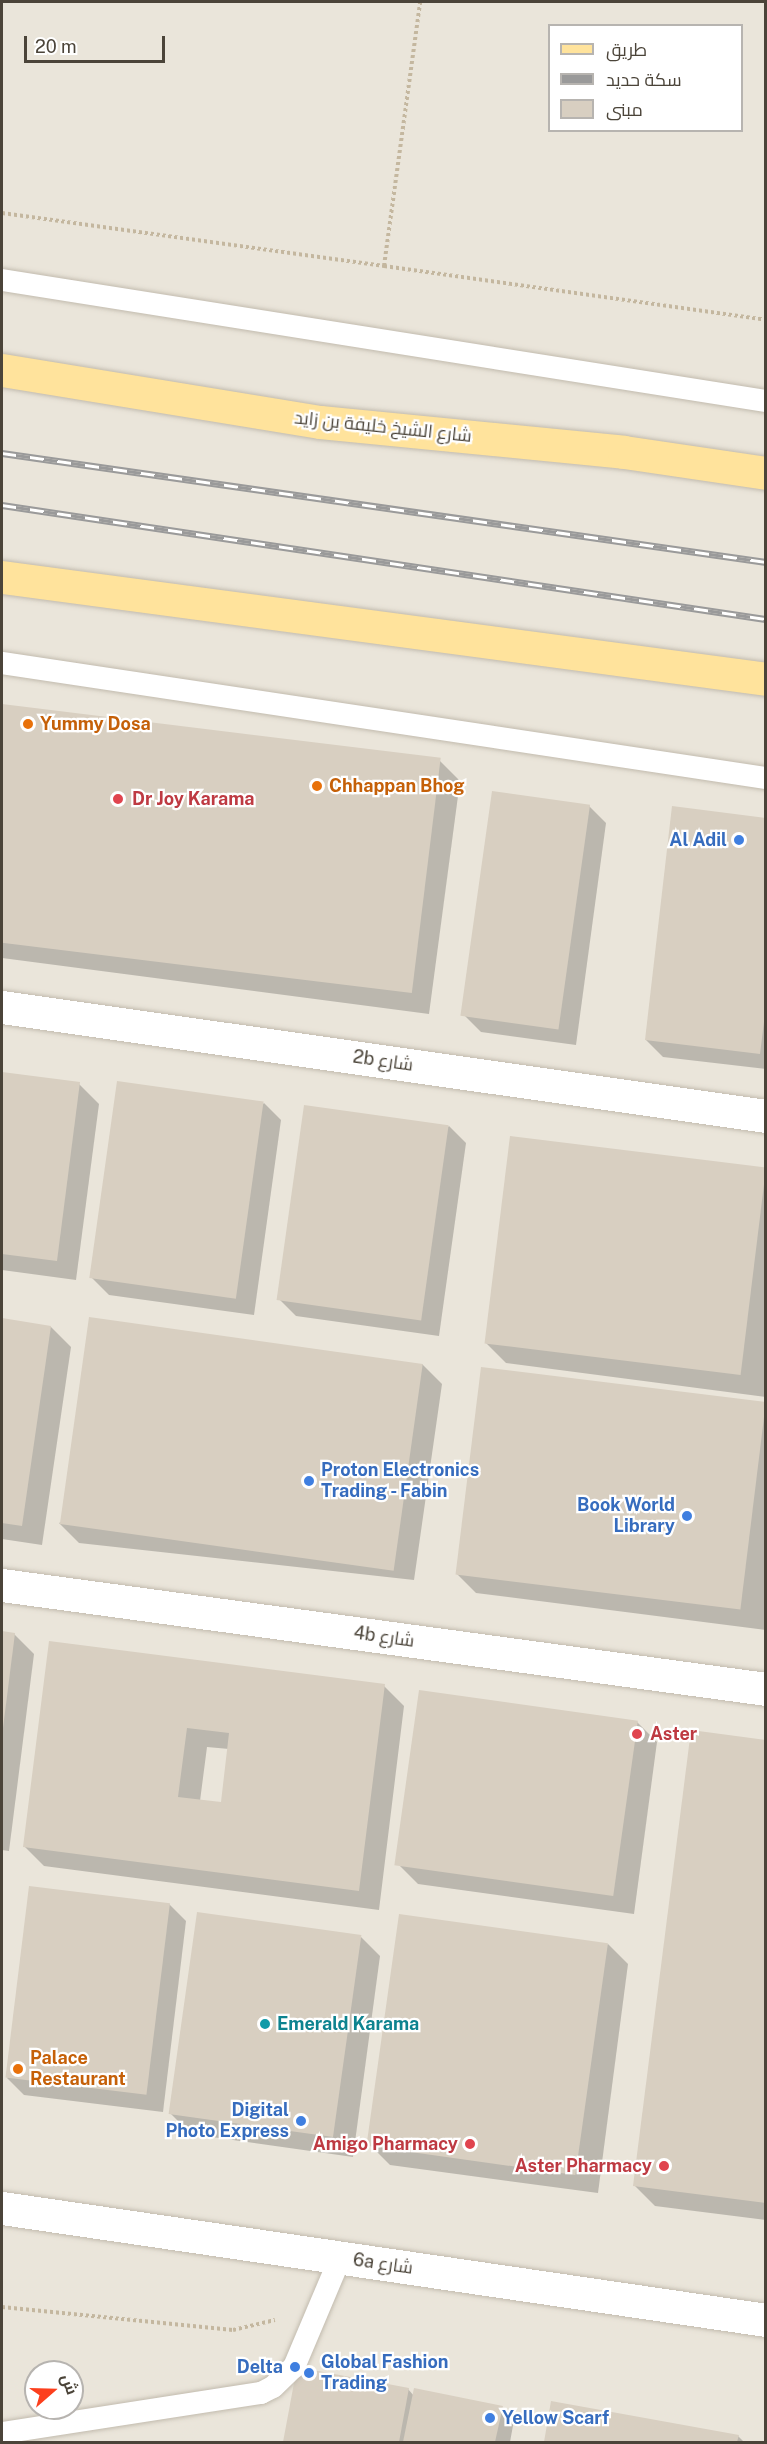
<!DOCTYPE html>
<meta charset="utf-8">
<style>
body{margin:0}
#map{position:relative;width:767px;height:2444px;overflow:hidden;background:#f6f3ec;font-family:"Public Sans",Cairo,sans-serif}
div>[style]{position:absolute}
.residential>*{inset:0;background:#eae5da}
.shadow>*{inset:0;background:#0003}
.building>*{inset:0;background:#d8cfc1;transform-origin:0 0}
.path>*{height:4px;margin-top:-2px;transform-origin:0;background:repeating-linear-gradient(90deg,#c4b79f 0 3px,transparent 0 6px)}
.roads{filter:drop-shadow(0 0 2px #c2bbae) drop-shadow(0 0 2px #c2bbae)}
.lane>*{height:22px;margin:-11px;padding:0 11px;transform-origin:11px;border-radius:11px;background:#fff}
.street>*{height:33px;margin:-16.5px;padding:0 16.5px;transform-origin:16.5px;border-radius:16.5px;background:#fff}
.primary>*{height:33px;margin:-16.5px;padding:0 16.5px;transform-origin:16.5px;border-radius:16.5px;background:#ffe39c}
.rail>*{height:7px;margin-top:-3.5px;transform-origin:0;background:repeating-linear-gradient(90deg,#fff 0 14px,#9a9a9a 0 28px);box-sizing:border-box;border-block:2px solid #9a9a9a}
.dots>*{width:16px;height:16px;translate:-50% -50%;box-sizing:border-box;border:3px solid #fff;border-radius:50%}
span{translate:-50% -50%;white-space:nowrap;text-align:center;line-height:1.15;-webkit-text-stroke:4.5px #fff;paint-order:stroke}
.street-label{font-size:18px;color:#4b4439}
.food-label{font-size:18px;color:#c56008;font-weight:700}
.left{translate:0 -50%;text-align:left}
.health-label{font-size:18px;color:#be3a42;font-weight:700}
.right{translate:-100% -50%;text-align:right}
.shop-label{font-size:18px;color:#366cbe;font-weight:700}
.culture-label{font-size:18px;color:#0d838f;font-weight:700}
.frame{position:absolute;inset:0;border:3px solid #4b4439;pointer-events:none}
.legend{position:absolute;left:548px;top:24px;width:195px;height:108px;box-sizing:border-box;background:#fff;border:2px solid #b7b4b0;margin:0;padding:8px 10px;list-style:none;font-size:18px;color:#4b4439}
.legend li{display:flex;align-items:center;gap:12px;height:30px}
.legend b{width:30px;border:2px solid #b7b4b0}
.north{position:absolute;left:24px;top:2360px;width:60px;height:60px;box-sizing:border-box;background:#fff;border:2px solid #b7b4b0;border-radius:50%;rotate:70deg;font-size:16px;font-weight:700;line-height:24px;text-align:center;color:#4b4439}
.north::after{content:'';display:block;margin:auto;width:21px;height:27px;background:#fc3f1d;clip-path:polygon(50% 0,100% 100%,50% 72%,0 100%)}
.scale{position:absolute;left:24px;top:36px;width:141px;height:27px;box-sizing:border-box;border:3px solid #4b4439;border-top:0;padding-left:8px;font-size:18px;line-height:21px;white-space:nowrap;color:#4b4439;-webkit-text-stroke:4px #fff;paint-order:stroke}
</style>
<div id="map">
<div class="residential">
<div style="clip-path:polygon(evenodd,2px 2px,765px 2px,765px 2442px,2px 2442px,2px 2px,550px 26px,742px 26px,742px 130px,550px 130px,550px 26px,2px 2px,36px 2372px,72px 2372px,72px 2408px,36px 2408px,36px 2372px)"></div>
</div>
<div class="shadow">
<div style="clip-path:polygon(2px 706px,440px 761px,460px 781px,429px 1014px,2px 958px)"></div>
<div style="clip-path:polygon(589px 806px,606px 823px,576px 1045px,481px 1032px,464px 1015px)"></div>
<div style="clip-path:polygon(766px 819px,766px 1069px,663px 1057px,646px 1040px)"></div>
<div style="clip-path:polygon(2px 1073px,79px 1084px,99px 1104px,76px 1280px,2px 1270px)"></div>
<div style="clip-path:polygon(264px 1103px,281px 1120px,254px 1315px,109px 1295px,92px 1278px)"></div>
<div style="clip-path:polygon(449px 1126px,466px 1143px,439px 1336px,296px 1316px,279px 1299px)"></div>
<div style="clip-path:polygon(766px 1171px,766px 1397px,506px 1363px,486px 1343px)"></div>
<div style="clip-path:polygon(2px 1320px,51px 1327px,71px 1347px,42px 1545px,2px 1539px)"></div>
<div style="clip-path:polygon(422px 1364px,442px 1384px,414px 1580px,79px 1543px,59px 1523px)"></div>
<div style="clip-path:polygon(766px 1405px,766px 1630px,476px 1593px,456px 1573px)"></div>
<div style="clip-path:polygon(2px 1632px,14px 1634px,34px 1654px,9px 1851px,2px 1850px)"></div>
<div style="clip-path:polygon(evenodd,50px 1643px,384px 1686px,404px 1706px,379px 1910px,44px 1866px,24px 1846px,50px 1643px,207px 1747px,229px 1749px,223px 1804px,200px 1801px,207px 1747px)"></div>
<div style="clip-path:polygon(637px 1722px,657px 1742px,634px 1914px,418px 1884px,398px 1864px)"></div>
<div style="clip-path:polygon(766px 1741px,766px 2220px,655px 2206px,635px 2186px)"></div>
<div style="clip-path:polygon(169px 1904px,186px 1921px,163px 2112px,24px 2095px,7px 2078px)"></div>
<div style="clip-path:polygon(360px 1936px,380px 1956px,353px 2157px,191px 2134px,171px 2114px)"></div>
<div style="clip-path:polygon(608px 1944px,628px 1964px,598px 2193px,390px 2165px,370px 2145px)"></div>
<div style="clip-path:polygon(298px 2368px,408px 2389px,414px 2396px,502px 2408px,514px 2420px,510px 2442px,284px 2442px)"></div>
<div style="clip-path:polygon(552px 2403px,738px 2436px,744px 2442px,545px 2442px)"></div>
</div>
<div class="building">
<div style="left:2px;top:704px;width:442px;height:237px;rotate:7deg"></div>
<div style="left:492px;top:791px;width:99px;height:227px;rotate:8deg"></div>
<div style="clip-path:polygon(672px 806px,766px 818px,766px 1006px,760px 1054px,645px 1040px)"></div>
<div style="clip-path:polygon(2px 1072px,80px 1082px,57px 1261px,2px 1254px)"></div>
<div style="left:117px;top:1081px;width:148px;height:199px;rotate:8deg"></div>
<div style="left:304px;top:1105px;width:146px;height:197px;rotate:8deg"></div>
<div style="left:510px;top:1136px;width:258px;height:209px;rotate:7deg"></div>
<div style="left:89px;top:1317px;width:337px;height:209px;rotate:8deg"></div>
<div style="clip-path:polygon(2px 1318px,51px 1326px,22px 1526px,2px 1523px)"></div>
<div style="left:481px;top:1367px;width:287px;height:209px;rotate:7deg"></div>
<div style="clip-path:polygon(2px 1631px,15px 1633px,3px 1728px,2px 1728px)"></div>
<div style="clip-path:polygon(evenodd,49px 1641px,385px 1684px,359px 1891px,23px 1847px,49px 1641px,187px 1728px,229px 1733px,221px 1802px,178px 1797px,187px 1728px)"></div>
<div style="left:419px;top:1690px;width:221px;height:177px;rotate:8deg"></div>
<div style="clip-path:polygon(691px 1730px,766px 1740px,766px 2203px,633px 2186px)"></div>
<div style="left:29px;top:1886px;width:142px;height:193px;rotate:7deg"></div>
<div style="left:197px;top:1912px;width:166px;height:204px;rotate:8deg"></div>
<div style="left:399px;top:1914px;width:211px;height:234px;rotate:8deg"></div>
<div style="clip-path:polygon(297px 2367px,409px 2388px,399px 2442px,283px 2442px)"></div>
<div style="clip-path:polygon(414px 2388px,503px 2406px,495px 2442px,403px 2442px)"></div>
<div style="clip-path:polygon(551px 2401px,739px 2435px,737px 2442px,544px 2442px)"></div>
</div>
<div class="path">
<div style="left:2px;top:213px;width:386px;rotate:7.9deg"></div>
<div style="left:384px;top:266px;width:266px;rotate:-82.2deg"></div>
<div style="left:384px;top:266px;width:386px;rotate:8deg"></div>
<div style="left:2px;top:2307px;width:232px;rotate:5.7deg"></div>
<div style="left:233px;top:2330px;width:43px;rotate:-13.4deg"></div>
</div>
<div class="roads">
<div class="lane">
<div style="left:2px;top:280px;width:774px;rotate:9deg"></div>
<div style="left:2px;top:663px;width:773px;rotate:8.56deg"></div>
<div style="left:2px;top:2433px;width:262px;rotate:-8.8deg"></div>
<div style="left:261px;top:2393px;width:13px;rotate:-27deg"></div>
<div style="left:273px;top:2387px;width:29px;rotate:-44deg"></div>
<div style="left:294px;top:2367px;width:118px;rotate:-67.1deg"></div>
</div>
<div class="street">
<div style="left:2px;top:1007px;width:772px;rotate:8.12deg"></div>
<div style="left:2px;top:1585px;width:771px;rotate:7.75deg"></div>
<div style="left:2px;top:2208px;width:772px;rotate:8.34deg"></div>
</div>
<div class="primary">
<div style="left:2px;top:370px;width:322px;rotate:9.3deg"></div>
<div style="left:320px;top:422px;width:305px;rotate:5.6deg"></div>
<div style="left:624px;top:452px;width:144px;rotate:8.4deg"></div>
<div style="left:2px;top:577px;width:771px;rotate:7.6deg"></div>
</div>
</div>
<div class="rail">
<div style="left:2px;top:453px;width:772px;rotate:8.12deg"></div>
<div style="left:2px;top:505px;width:772px;rotate:8.49deg"></div>
</div>
<div class="dots">
<div style="left:28px;top:724px;background:#e8710a"></div>
<div style="left:317px;top:786px;background:#e8710a"></div>
<div style="left:118px;top:799px;background:#e0444e"></div>
<div style="left:739px;top:840px;background:#3f7fe0"></div>
<div style="left:309px;top:1481px;background:#3f7fe0"></div>
<div style="left:687px;top:1516px;background:#3f7fe0"></div>
<div style="left:637px;top:1734px;background:#e0444e"></div>
<div style="left:265px;top:2024px;background:#0f9aa8"></div>
<div style="left:18px;top:2069px;background:#e8710a"></div>
<div style="left:301px;top:2121px;background:#3f7fe0"></div>
<div style="left:470px;top:2144px;background:#e0444e"></div>
<div style="left:664px;top:2166px;background:#e0444e"></div>
<div style="left:295px;top:2367px;background:#3f7fe0"></div>
<div style="left:309px;top:2373px;background:#3f7fe0"></div>
<div style="left:490px;top:2418px;background:#3f7fe0"></div>
</div>
<div class="street-label">
<span style="left:383px;top:427px;rotate:6deg">شارع الشيخ خليفة بن زايد</span>
<span style="left:383px;top:1061px;rotate:8deg">2b شارع</span>
<span style="left:384px;top:1637px;rotate:8deg">4b شارع</span>
<span style="left:383px;top:2264px;rotate:8deg">6a شارع</span>
</div>
<div class="food-label">
<span class="left" style="left:40px;top:724px">Yummy Dosa</span>
<span class="left" style="left:329px;top:786px">Chhappan Bhog</span>
<span class="left" style="left:30px;top:2069px">Palace<br>Restaurant</span>
</div>
<div class="health-label">
<span class="left" style="left:132px;top:799px">Dr Joy Karama</span>
<span class="left" style="left:650px;top:1734px">Aster</span>
<span class="right" style="left:458px;top:2144px">Amigo Pharmacy</span>
<span class="right" style="left:652px;top:2166px">Aster Pharmacy</span>
</div>
<div class="shop-label">
<span class="right" style="left:727px;top:840px">Al Adil</span>
<span class="left" style="left:321px;top:1481px">Proton Electronics<br>Trading - Fabin</span>
<span class="right" style="left:675px;top:1516px">Book World<br>Library</span>
<span class="right" style="left:289px;top:2121px">Digital<br>Photo Express</span>
<span class="left" style="left:321px;top:2373px">Global Fashion<br>Trading</span>
<span class="right" style="left:283px;top:2367px">Delta</span>
<span class="left" style="left:502px;top:2418px">Yellow Scarf</span>
</div>
<div class="culture-label">
<span class="left" style="left:277px;top:2024px">Emerald Karama</span>
</div>
<div class="frame"></div>
<ul class="legend">
<li><b style="height:8px;background:#ffe39c"></b>طريق</li>
<li><b style="height:8px;background:#9a9a9a"></b>سكة حديد</li>
<li><b style="height:16px;background:#d8cfc1"></b>مبنى</li>
</ul>
<div class="north">ش</div>
<div class="scale">20 m</div>
</div>
